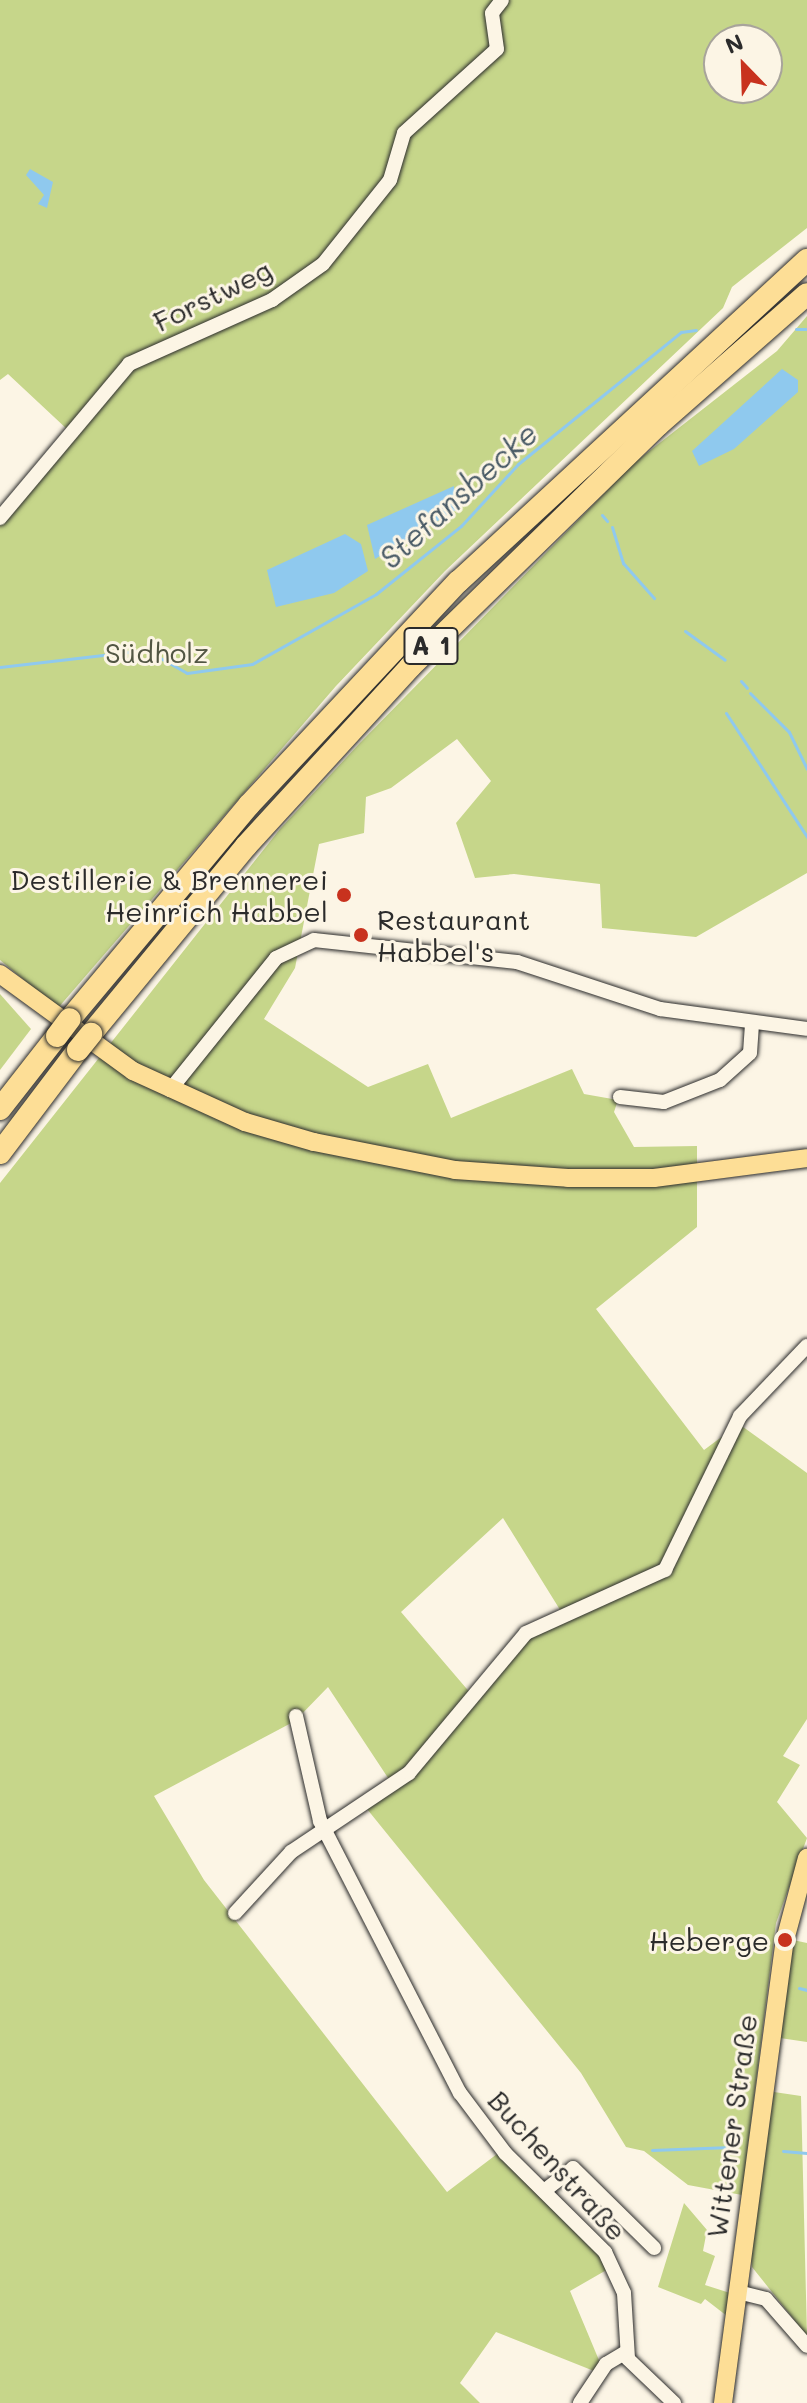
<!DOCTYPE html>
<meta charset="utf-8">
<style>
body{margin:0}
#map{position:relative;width:807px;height:2403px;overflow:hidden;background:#fcf5e5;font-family:Mali,sans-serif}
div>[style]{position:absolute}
.green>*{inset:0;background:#c6d68a}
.water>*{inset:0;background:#8fc9ee}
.stream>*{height:3px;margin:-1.5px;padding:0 1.5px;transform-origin:1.5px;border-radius:1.5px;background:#8fc9ee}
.roads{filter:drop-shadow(0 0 2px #2b2b2b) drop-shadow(0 0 2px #2b2b2b)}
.minor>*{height:14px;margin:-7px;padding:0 7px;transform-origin:7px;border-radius:7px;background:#fcf5e5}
.major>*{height:18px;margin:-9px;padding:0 9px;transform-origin:9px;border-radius:9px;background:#fdde96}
.highway>*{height:22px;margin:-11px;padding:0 11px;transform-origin:11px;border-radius:11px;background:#fdde96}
.bridges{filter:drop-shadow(0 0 2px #2b2b2b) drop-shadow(0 0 2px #2b2b2b)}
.highway-bridge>*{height:22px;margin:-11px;padding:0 11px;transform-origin:11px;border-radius:11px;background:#fdde96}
.dots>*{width:22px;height:22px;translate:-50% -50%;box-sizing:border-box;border:4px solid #fcf5e5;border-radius:50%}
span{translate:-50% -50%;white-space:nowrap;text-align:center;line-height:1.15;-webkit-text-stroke:6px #fcf5e5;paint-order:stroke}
.shield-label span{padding:2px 6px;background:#fcf5e5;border:2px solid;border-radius:6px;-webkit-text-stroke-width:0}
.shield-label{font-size:26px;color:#2b2b2b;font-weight:700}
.street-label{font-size:28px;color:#2b2b2b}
.park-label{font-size:28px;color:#525643}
.poi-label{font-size:28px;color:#2b2b2b}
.right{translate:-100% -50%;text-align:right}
.left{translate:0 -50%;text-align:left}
.water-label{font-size:30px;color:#495a66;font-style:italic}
.north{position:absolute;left:703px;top:24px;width:80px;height:80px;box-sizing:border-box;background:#fcf5e5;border:2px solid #a8a49b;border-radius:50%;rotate:337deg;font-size:22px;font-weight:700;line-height:32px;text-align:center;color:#2b2b2b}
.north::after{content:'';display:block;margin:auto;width:28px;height:36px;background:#c8321e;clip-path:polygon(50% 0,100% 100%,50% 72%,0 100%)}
</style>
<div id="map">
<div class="green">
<div style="clip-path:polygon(evenodd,0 0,807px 0,807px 228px,732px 287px,723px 308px,445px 571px,336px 686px,58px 1008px,0 960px,0 522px,69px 431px,8px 374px,0 380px,0 0,719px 40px,767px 40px,767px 88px,719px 88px,719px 40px)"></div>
<div style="clip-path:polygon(evenodd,807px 316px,807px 873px,696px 937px,602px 928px,600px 884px,514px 874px,475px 878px,456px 823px,491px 781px,457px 739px,391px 788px,366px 797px,364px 833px,319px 844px,295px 968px,264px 1019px,368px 1087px,428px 1064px,451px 1118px,572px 1069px,584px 1094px,618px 1100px,614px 1112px,634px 1147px,697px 1146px,697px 1227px,596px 1309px,704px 1450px,739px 1424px,807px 1473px,807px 1719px,783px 1756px,800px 1765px,777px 1802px,807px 1838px,776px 1923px,746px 2161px,762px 2168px,774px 2092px,801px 2096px,807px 2336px,752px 2267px,742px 2195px,688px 2185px,644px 2151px,626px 2147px,581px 2073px,367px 1809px,396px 1790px,328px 1687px,295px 1721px,154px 1796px,204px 1880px,447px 2192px,497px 2154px,584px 2234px,610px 2268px,570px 2291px,601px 2365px,594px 2371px,496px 2332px,460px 2383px,480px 2403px,0 2403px,0 1183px,280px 829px,358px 745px,634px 463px,777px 351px,807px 316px,503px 1518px,562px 1613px,528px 1635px,472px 1695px,401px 1612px,503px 1518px)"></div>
<div style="clip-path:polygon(0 994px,31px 1029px,0 1070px)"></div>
<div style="clip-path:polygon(793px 1940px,807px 1943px,807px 2042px,780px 2038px)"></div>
<div style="clip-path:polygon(684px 2203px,707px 2230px,703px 2251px,715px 2256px,705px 2285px,730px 2293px,727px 2316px,705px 2299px,701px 2304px,658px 2287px)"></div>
</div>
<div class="water">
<div style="clip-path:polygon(30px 169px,53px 182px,47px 208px,38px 204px,44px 195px,26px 175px)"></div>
<div style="clip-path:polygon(782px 369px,798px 380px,798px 392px,734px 449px,699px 466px,692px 451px)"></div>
<div style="clip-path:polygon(454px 486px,456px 510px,375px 559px,367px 525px)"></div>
<div style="clip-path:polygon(345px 534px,361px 544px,368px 571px,334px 593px,276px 607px,267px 570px)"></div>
</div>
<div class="stream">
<div style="left:796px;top:329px;width:11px"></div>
<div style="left:602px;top:515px;width:8px;rotate:50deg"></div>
<div style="left:612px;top:527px;width:38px;rotate:73deg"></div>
<div style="left:623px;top:563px;width:47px;rotate:48.5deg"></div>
<div style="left:685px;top:631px;width:49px;rotate:35.9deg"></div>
<div style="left:0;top:667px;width:147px;rotate:-6.6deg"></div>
<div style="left:146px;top:650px;width:47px;rotate:29.3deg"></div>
<div style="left:187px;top:673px;width:66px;rotate:-7.9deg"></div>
<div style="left:252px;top:664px;width:142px;rotate:-29.4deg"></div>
<div style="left:376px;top:594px;width:109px;rotate:-38.7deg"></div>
<div style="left:461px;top:526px;width:84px;rotate:-47.4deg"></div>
<div style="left:518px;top:464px;width:210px;rotate:-39deg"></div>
<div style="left:681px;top:332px;width:15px;rotate:-8deg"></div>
<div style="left:741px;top:681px;width:9px;rotate:49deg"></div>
<div style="left:750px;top:693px;width:55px;rotate:45deg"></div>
<div style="left:789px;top:732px;width:41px;rotate:64.1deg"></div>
<div style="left:726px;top:713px;width:148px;rotate:56.8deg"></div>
<div style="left:799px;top:1988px;width:8px;rotate:14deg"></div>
<div style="left:652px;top:2150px;width:79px;rotate:-2.2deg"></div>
<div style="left:783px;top:2151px;width:24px;rotate:5deg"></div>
</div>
<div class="roads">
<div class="minor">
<div style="left:0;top:518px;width:201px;rotate:-50deg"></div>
<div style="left:129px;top:364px;width:157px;rotate:-24.1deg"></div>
<div style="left:272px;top:300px;width:62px;rotate:-35.2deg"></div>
<div style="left:323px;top:264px;width:107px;rotate:-51.4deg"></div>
<div style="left:390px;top:180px;width:49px;rotate:-73.4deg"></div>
<div style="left:404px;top:133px;width:125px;rotate:-42.1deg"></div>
<div style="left:497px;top:49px;width:36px;rotate:-98deg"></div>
<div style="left:492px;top:13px;width:16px;rotate:-52deg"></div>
<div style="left:170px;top:1090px;width:169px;rotate:-51.2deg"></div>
<div style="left:276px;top:958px;width:42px;rotate:-25.3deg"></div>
<div style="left:314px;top:940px;width:204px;rotate:6.2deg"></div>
<div style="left:517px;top:962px;width:151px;rotate:18.2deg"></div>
<div style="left:660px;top:1009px;width:148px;rotate:7.7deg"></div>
<div style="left:620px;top:1097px;width:44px;rotate:6.5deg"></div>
<div style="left:664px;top:1102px;width:60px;rotate:-21.4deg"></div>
<div style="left:720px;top:1080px;width:40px;rotate:-42deg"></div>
<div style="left:750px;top:1053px;width:29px;rotate:-86deg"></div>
<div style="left:296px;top:1716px;width:108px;rotate:77.1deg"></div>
<div style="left:320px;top:1821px;width:306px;rotate:62.8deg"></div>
<div style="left:460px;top:2093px;width:75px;rotate:53.1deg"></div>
<div style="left:505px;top:2153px;width:141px;rotate:44.7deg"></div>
<div style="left:605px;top:2252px;width:45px;rotate:65.1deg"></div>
<div style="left:624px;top:2293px;width:66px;rotate:86.5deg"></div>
<div style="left:628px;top:2359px;width:64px;rotate:43.7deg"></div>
<div style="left:235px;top:1913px;width:83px;rotate:-47.4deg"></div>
<div style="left:291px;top:1852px;width:142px;rotate:-33.8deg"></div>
<div style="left:409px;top:1773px;width:182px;rotate:-50.1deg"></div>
<div style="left:526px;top:1633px;width:153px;rotate:-24.4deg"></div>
<div style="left:665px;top:1570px;width:171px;rotate:-64deg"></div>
<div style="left:740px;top:1416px;width:97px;rotate:-46.3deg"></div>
<div style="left:544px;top:2191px;width:37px;rotate:-38deg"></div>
<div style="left:573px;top:2168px;width:114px;rotate:44.6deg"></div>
<div style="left:738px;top:2292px;width:29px;rotate:14deg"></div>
<div style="left:766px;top:2299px;width:62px;rotate:48.9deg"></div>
<div style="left:580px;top:2403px;width:47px;rotate:-56.3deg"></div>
<div style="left:606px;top:2364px;width:23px;rotate:-31deg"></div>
</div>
<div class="major">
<div style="left:0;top:974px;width:165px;rotate:36.1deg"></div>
<div style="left:133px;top:1071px;width:123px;rotate:24.5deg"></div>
<div style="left:245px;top:1122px;width:72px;rotate:16.2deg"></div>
<div style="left:314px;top:1142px;width:144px;rotate:11.2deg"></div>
<div style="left:455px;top:1170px;width:113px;rotate:4deg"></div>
<div style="left:568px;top:1178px;width:86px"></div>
<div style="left:654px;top:1178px;width:154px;rotate:-7.4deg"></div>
<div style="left:723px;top:2403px;width:467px;rotate:-82.4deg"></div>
<div style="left:785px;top:1940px;width:85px;rotate:-75deg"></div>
</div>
<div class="highway">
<div style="left:70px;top:1019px;width:279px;rotate:-50.1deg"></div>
<div style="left:249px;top:805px;width:306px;rotate:-46.9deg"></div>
<div style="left:458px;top:582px;width:475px;rotate:-42.7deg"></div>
<div style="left:91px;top:1034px;width:244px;rotate:-50.5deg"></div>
<div style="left:246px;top:846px;width:243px;rotate:-47.5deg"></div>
<div style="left:410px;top:667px;width:347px;rotate:-44.3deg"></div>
<div style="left:658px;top:425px;width:198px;rotate:-41.3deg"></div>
<div style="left:0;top:1109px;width:93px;rotate:-52deg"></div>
<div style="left:0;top:1153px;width:129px;rotate:-52.9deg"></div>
</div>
</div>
<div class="bridges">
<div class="highway-bridge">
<div style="left:57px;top:1036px;width:21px;rotate:-53deg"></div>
<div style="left:78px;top:1050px;width:21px;rotate:-51deg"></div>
</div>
</div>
<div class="dots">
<div style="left:344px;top:895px;background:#c8321e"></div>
<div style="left:361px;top:935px;background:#c8321e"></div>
<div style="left:785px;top:1940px;background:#c8321e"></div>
</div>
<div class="shield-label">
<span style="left:431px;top:646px">A 1</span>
</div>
<div class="street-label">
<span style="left:212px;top:295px;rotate:-26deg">Forstweg</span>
<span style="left:731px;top:2126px;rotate:-82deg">Wittener Straße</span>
<span style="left:558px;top:2165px;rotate:48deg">Buchenstraße</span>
</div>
<div class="park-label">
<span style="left:157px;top:652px">Südholz</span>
</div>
<div class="poi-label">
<span class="right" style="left:328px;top:895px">Destillerie &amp; Brennerei<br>Heinrich Habbel</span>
<span class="left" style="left:377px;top:935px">Restaurant<br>Habbel's</span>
<span class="right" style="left:769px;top:1940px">Heberge</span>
</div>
<div class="water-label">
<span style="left:458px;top:495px;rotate:-42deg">Stefansbecke</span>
</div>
<div class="north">N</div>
</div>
